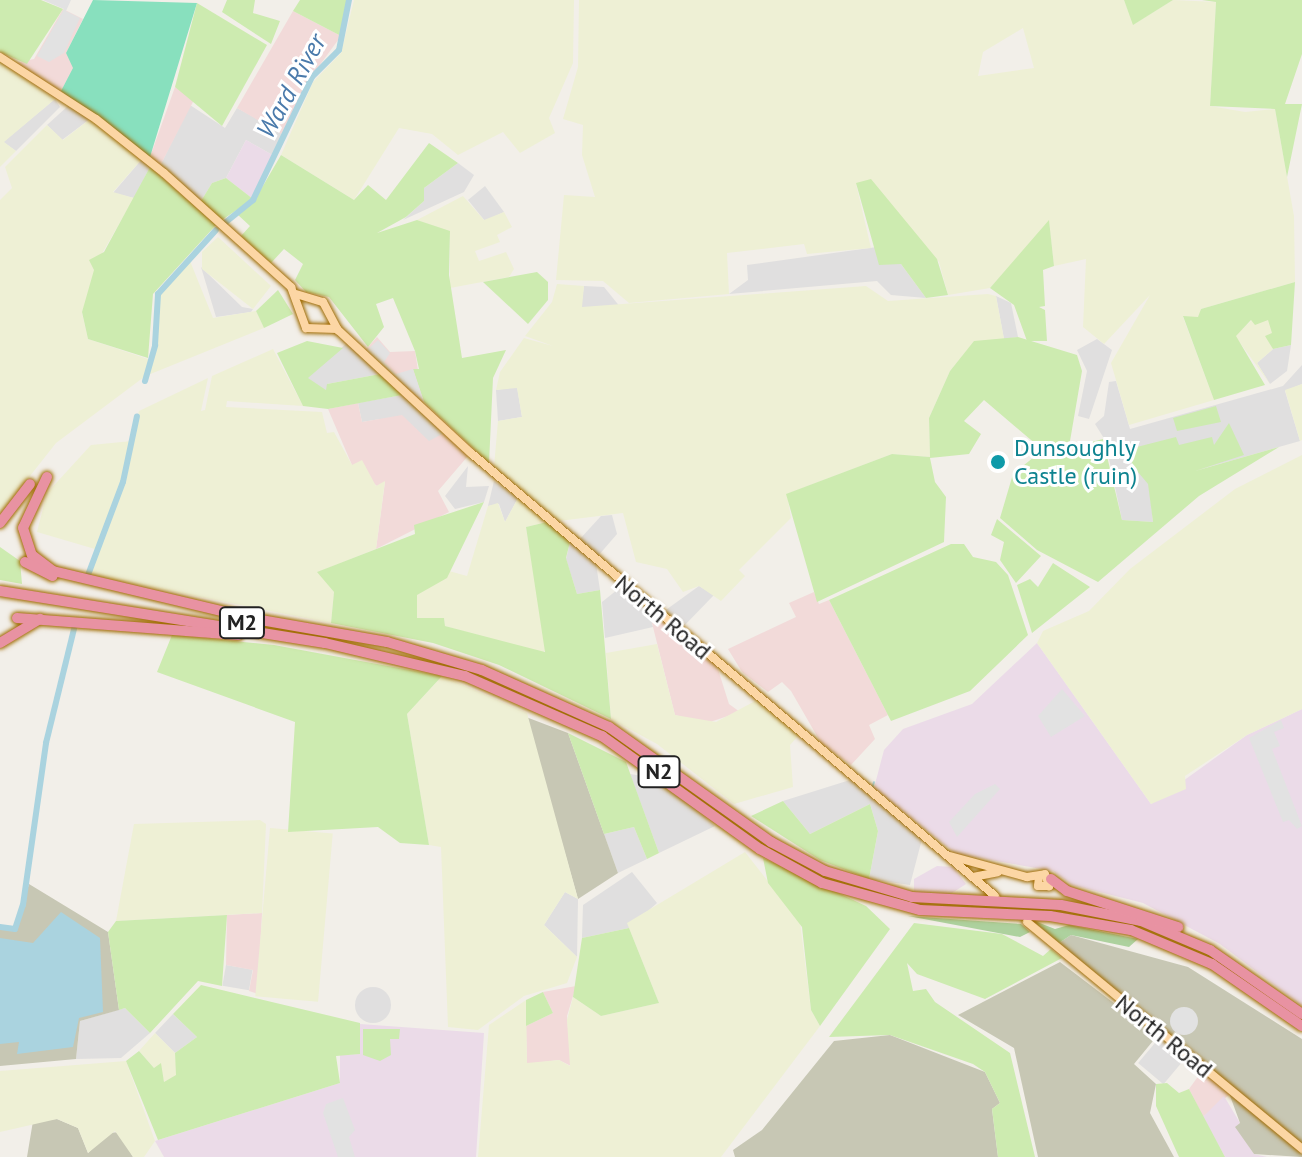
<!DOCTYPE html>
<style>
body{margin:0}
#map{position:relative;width:1302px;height:1157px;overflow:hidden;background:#f2efe9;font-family:"PT Sans",sans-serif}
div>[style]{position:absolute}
.residential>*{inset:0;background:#e0dfdf;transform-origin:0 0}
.round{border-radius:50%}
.commercial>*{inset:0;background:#f2dad9}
.industrial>*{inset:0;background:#ebdbe8}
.construction>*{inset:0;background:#c7c7b4}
.farmland>*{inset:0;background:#eef0d5;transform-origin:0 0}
.grass>*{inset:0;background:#cdebb0}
.forest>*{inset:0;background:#add19e}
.pitch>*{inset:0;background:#88e0be}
.parking>*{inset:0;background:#e2e2e2}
.water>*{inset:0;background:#aad3df}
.stream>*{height:2px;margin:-1px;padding:0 1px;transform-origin:1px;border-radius:1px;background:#aad3df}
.river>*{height:6px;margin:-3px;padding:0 3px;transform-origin:3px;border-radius:3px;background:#aad3df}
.roads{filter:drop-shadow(0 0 2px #a06b00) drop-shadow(0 0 2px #a06b00)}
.major>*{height:8px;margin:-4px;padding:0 4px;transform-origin:4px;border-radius:4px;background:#fcd6a4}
.highway>*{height:10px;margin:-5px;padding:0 5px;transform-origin:5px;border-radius:5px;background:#e892a2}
.dots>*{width:22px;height:22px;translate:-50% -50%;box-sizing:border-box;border:4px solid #fff;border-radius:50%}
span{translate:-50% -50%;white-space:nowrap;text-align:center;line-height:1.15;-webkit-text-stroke:6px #fff;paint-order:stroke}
.shield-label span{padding:2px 6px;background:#fff;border:2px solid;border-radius:6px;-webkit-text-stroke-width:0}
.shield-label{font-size:22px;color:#222;font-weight:700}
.culture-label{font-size:24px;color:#0d838f}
.left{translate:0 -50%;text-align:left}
.street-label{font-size:24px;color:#222}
.water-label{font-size:26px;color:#4a7aab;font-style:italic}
</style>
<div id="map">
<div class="residential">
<div style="clip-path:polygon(55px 99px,60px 107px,16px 151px,3px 142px)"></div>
<div style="clip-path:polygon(69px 105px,90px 119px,62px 140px,47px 125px)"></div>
<div style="clip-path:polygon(190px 105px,225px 128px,237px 108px,265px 123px,285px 136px,276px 157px,246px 140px,226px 178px,212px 183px,201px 201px,160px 166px)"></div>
<div style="clip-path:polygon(142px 159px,150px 167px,134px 198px,113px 193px)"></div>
<div style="clip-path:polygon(458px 163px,474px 175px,464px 192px,403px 220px,424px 201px,424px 188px)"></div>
<div style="clip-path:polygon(485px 186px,504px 212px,485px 221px,468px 200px)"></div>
<div style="clip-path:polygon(877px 247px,901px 264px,926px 298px,891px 295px,877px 281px,729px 294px,748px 280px,747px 265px)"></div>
<div style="clip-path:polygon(201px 267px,242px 307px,253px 309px,251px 312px,216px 317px)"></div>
<div style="clip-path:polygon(584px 286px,604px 287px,621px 308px,581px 307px)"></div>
<div style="clip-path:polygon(996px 296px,1011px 303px,1018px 337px,1004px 339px)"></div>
<div style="clip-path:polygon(1097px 339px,1112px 350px,1089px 419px,1078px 416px,1087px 371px,1077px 350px)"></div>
<div style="clip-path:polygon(347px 343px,380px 374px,327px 384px,327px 391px,307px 378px)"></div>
<div style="clip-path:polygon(1291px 345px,1287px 371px,1270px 384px,1257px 363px,1273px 349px)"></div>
<div style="clip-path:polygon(1302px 365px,1302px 384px,1285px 391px,1300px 441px,1149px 484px,1153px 522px,1122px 520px,1105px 440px,1095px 424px,1104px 416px,1109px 382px,1116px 381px,1130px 429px,1283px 386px)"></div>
<div style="clip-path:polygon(517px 387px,522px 417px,498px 421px,496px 390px)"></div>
<div style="clip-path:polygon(402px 395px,444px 433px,444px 436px,430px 442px,380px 419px,362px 422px,358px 403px)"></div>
<div style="clip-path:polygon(468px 466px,466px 487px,489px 486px,484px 502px,455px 509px,445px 496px)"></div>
<div style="clip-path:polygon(494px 481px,518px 498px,505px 522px,499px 504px,488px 506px)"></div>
<div style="clip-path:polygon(612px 515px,617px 534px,598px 556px,579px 540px,601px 516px)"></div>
<div style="clip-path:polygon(570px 542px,596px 564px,600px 590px,577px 594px,566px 559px)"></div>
<div style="clip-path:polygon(622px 586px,648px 607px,653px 627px,605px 638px,602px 602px)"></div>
<div style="clip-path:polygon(699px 586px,714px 595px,682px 628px,663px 612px)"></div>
<div style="clip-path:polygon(630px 774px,662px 779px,715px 826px,659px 853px)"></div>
<div style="clip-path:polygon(850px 780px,922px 839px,910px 885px,869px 879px,878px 831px,870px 804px,810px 834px,783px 801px)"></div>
<div style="clip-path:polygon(634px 827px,647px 859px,618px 873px,604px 834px)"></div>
<div style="clip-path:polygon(632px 872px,657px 903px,629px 928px,582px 938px,583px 905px)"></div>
<div style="clip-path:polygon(565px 892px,578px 899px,577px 957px,544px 925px)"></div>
<div style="left:226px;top:965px;width:27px;height:21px;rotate:10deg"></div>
<div class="round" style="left:355px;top:987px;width:36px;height:36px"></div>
<div style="clip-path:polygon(125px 1008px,150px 1033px,121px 1058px,76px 1059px,80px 1021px)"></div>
<div style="clip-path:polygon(173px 1014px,197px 1037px,175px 1053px,155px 1033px)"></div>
<div style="left:1160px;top:1037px;width:33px;height:34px;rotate:40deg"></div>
</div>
<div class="commercial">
<div style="clip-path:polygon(63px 9px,83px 19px,66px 53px,74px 68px,61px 91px,15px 63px,34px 59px)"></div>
<div style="clip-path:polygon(293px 11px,341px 36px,311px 77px,285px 136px,237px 108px)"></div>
<div style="clip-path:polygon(175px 87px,195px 98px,160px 166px,150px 157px)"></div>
<div style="clip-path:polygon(377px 337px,390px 352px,415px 351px,423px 403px,365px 350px)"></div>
<div style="clip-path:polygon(358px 403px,362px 422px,402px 415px,429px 441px,444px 433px,468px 456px,438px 491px,449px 512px,376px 549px,385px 482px,377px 486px,352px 465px,328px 409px)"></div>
<div style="clip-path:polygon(814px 592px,819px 604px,829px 600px,888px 715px,869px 725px,875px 739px,851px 765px,821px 743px,791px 691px,782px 682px,768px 692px,742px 672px,728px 649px,796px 617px,789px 603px)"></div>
<div style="clip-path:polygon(648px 607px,717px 666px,729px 704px,740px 712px,707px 723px,675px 715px)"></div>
<div style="clip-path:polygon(262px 913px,258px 994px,249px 991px,253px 970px,226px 965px,227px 915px)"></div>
<div style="clip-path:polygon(576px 986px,567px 1016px,571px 1066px,559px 1060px,527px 1064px,526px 1026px,553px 1013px,543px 992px)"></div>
<div style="clip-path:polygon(1202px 1071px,1230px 1094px,1203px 1117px,1189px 1089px)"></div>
</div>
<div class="industrial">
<div style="clip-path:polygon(246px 140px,276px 157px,253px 199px,226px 178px)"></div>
<div style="clip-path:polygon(1037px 643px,1151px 804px,1247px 735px,1302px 709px,1302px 1006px,1220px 944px,1143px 903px,1072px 885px,1053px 871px,956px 854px,874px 788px,884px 750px,903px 729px,972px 704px)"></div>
<div style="clip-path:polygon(937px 866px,953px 867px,966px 884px,946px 897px,914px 892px,914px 879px)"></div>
<div style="clip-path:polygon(360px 1024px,484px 1033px,476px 1157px,164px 1157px,155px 1141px,340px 1083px,340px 1055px,360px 1054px)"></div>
<div style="clip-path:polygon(1224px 1096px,1240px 1123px,1236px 1127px,1254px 1154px,1267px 1157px,1225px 1157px,1203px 1117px)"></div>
</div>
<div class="construction">
<div style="clip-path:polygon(526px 717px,568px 733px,618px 873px,578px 899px)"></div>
<div style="clip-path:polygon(29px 884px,108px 932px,119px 1010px,80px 1021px,76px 1059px,0 1066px,0 929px,16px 930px)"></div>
<div style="clip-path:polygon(1071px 935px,1188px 967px,1302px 1039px,1302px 1144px,1059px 943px)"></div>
<div style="clip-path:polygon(1060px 962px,1157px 1036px,1134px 1064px,1156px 1084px,1150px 1113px,1174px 1157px,1038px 1157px,1014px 1048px,958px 1015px)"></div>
<div style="clip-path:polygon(890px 1035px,985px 1072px,1000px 1103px,992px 1109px,998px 1157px,735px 1157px,733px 1150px,762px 1130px,834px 1041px)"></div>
<div style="clip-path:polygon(1229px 1093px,1302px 1154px,1302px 1157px,1254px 1154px,1235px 1127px,1240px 1123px)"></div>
<div style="clip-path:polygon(57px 1119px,78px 1128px,88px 1153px,109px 1133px,120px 1132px,133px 1157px,27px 1157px,33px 1121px)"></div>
</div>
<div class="farmland">
<div style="clip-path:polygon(354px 0,574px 0,573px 63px,549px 118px,555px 133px,520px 153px,503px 132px,458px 155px,432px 134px,399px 128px,354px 200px,281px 155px,313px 82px,341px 53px)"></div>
<div style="clip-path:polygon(evenodd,579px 0,1124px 0,1134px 24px,1173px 0,1216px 2px,1210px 106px,1245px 112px,1275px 109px,1294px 216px,1295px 282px,1201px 309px,1199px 317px,1183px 317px,1214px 400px,1129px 425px,1111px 363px,1150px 295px,1104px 344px,1083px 327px,1086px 259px,1054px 266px,1049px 222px,990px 288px,948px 295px,939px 262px,856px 184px,871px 248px,807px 254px,804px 244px,727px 253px,729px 294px,629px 303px,603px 281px,556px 280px,564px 195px,595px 197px,582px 155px,583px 125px,563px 119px,578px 67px,579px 0,1023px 28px,1034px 68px,978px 76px,983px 52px,1023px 28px)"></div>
<div style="clip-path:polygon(0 62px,55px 99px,4px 142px,16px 151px,0 167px)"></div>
<div style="clip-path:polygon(90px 119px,142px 159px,113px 192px,134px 198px,100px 257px,82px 313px,88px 339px,151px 360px,144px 377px,56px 443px,0 514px,0 200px,12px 188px,5px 167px,47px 125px,63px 140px)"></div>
<div style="clip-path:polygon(463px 196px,484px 220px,504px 212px,512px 227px,497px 235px,500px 242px,475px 251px,479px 261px,506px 252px,514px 269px,509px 277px,450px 288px,450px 232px,417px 220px)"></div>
<div style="clip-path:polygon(218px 237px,271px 286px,253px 309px,202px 269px,202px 252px)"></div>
<div style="clip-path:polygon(190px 261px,213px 318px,256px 311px,264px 328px,148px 375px,158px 344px,158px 295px)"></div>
<div style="clip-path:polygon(557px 284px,584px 286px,582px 307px,866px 286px,888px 301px,988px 294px,996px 296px,1004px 339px,974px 342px,950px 371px,929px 418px,930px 457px,892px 454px,787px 494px,791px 518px,739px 570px,745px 576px,721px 601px,699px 586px,683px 592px,667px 569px,636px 562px,623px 513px,559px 521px,494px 467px,498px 421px,522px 417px,517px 388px,496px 390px,500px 372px,524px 338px,553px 346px,525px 336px,552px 302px)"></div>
<div style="clip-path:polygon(1252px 320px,1269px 320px,1273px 333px,1266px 336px,1273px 349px,1257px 363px,1270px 384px,1235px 336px)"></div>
<div style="clip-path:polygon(273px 349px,303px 406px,227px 401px,226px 407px,322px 412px,327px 433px,334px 432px,352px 465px,362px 460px,376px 486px,385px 481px,376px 549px,318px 572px,334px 592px,331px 623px,89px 575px,95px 549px,37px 532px,47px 493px,91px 445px,132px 441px,139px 411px,208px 378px,201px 411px,205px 410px,212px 376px)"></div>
<div style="clip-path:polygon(1302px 384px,1302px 440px,1300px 441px,1285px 390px)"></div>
<div style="clip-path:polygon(1302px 455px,1302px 709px,1247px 735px,1185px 776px,1186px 789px,1151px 804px,1037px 643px,1043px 631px,1089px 611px,1130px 569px,1235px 489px)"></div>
<div style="clip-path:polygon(518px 498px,547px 522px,526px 527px,546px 649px,542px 654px,445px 626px,444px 618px,417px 618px,413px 608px,416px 595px,449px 571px,467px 576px,488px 506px,498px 503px,505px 522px)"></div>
<div style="clip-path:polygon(657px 644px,675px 715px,716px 722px,757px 700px,799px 735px,790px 745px,793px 787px,734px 804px,657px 744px,611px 719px,606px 653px)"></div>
<div style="clip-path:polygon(442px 676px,527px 713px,578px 899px,565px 892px,544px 925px,577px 957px,567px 983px,524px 996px,478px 1030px,448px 1027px,441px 847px,429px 845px,407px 714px)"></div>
<div style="clip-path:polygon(260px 820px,266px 824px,262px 913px,116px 921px,134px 824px)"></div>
<div style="left:270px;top:828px;width:63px;height:169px;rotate:5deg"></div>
<div style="clip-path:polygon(745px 852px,800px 922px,811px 1010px,820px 1026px,721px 1157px,478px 1157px,489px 1025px,526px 1000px,527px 1063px,559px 1060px,570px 1066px,567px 1020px,573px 997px,601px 1016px,659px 1003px,627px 923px)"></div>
<div style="clip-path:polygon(155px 1033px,175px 1053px,177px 1075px,164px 1082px,160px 1064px,155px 1069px,139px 1051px)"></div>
<div style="clip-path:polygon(126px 1061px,155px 1141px,144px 1157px,133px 1157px,115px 1131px,88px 1153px,78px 1128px,57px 1119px,0 1132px,0 1071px)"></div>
</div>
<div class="grass">
<div style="clip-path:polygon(0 0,41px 0,63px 9px,27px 64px,0 52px)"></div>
<div style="clip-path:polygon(227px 0,255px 0,253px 13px,280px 21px,271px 44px,222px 12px)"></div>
<div style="clip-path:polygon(300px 0,349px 0,341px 36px,293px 11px)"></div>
<div style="clip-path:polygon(1124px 0,1173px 0,1133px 25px)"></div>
<div style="clip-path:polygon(1202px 0,1302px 0,1302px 54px,1285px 104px,1302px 104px,1287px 177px,1275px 109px,1210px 106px,1216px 2px)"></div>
<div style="clip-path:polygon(197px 3px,267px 45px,222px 126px,175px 87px)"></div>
<div style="clip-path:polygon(429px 143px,458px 163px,424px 188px,424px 201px,406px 217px,377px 233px,417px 220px,450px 231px,449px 275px,462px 358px,506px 350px,493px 378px,489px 463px,424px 402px,413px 369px,419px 369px,415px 351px,393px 298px,376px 304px,384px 327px,368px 347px,329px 297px,306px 292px,295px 280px,303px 264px,284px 249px,271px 263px,241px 236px,250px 226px,237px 214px,253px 203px,281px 155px,354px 200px,368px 185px,386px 200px)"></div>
<div style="clip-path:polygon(150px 167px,216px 225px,153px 294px,148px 358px,88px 339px,82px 312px,94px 270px,89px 260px,104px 252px)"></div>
<div style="clip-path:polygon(226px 178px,253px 199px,222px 220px,201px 201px,212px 183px)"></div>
<div style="clip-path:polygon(871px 179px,937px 259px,948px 295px,926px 298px,901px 264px,879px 265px,856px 183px)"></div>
<div style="clip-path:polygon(1049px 220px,1054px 266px,1043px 270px,1045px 306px,1039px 307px,1045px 310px,1047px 341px,1027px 341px,1014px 305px,990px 288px)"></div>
<div style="clip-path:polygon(537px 272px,548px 282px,548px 300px,528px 324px,483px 282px)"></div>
<div style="clip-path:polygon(1295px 282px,1291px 345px,1273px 349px,1265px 336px,1272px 333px,1268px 320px,1255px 325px,1251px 320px,1236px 336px,1265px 385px,1214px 400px,1183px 316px,1198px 317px,1201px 309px)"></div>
<div style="clip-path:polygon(278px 290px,293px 314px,264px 328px,256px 311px)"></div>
<div style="clip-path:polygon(1018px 337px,1077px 355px,1082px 371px,1070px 441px,1044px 451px,984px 400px,964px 421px,981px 434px,969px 454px,930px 458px,935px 482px,946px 497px,944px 542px,817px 602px,786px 494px,892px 454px,930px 457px,929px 418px,950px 371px,974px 341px)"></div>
<div style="clip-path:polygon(307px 341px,343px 348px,308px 378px,326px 390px,327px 384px,380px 374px,402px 395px,328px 409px,303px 406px,277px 353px)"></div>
<div style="clip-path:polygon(1216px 406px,1221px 422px,1177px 431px,1173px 418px)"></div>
<div style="clip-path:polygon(1229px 423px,1244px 455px,1195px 471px,1279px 447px,1199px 496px,1098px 582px,1037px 550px,1000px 518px,1013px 474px,1034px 457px,1103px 439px,1122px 520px,1153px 522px,1148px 484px,1132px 465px,1129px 449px,1176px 437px,1179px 445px,1212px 437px,1214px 445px)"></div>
<div style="clip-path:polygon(484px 502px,447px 578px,417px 595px,417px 618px,444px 618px,445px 626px,545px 652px,526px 527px,547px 522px,570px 542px,566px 558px,577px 594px,600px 590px,611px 719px,499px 665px,433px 643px,331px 623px,334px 592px,317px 572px,415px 534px,414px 525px)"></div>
<div style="clip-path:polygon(997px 519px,1041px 556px,1016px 583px,1000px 560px,1004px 542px,991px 535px)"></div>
<div style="clip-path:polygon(951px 544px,964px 544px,973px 557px,996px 562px,1008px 575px,1028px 635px,970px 691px,891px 721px,829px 600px)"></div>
<div style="clip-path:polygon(0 547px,20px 561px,22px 584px,0 580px)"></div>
<div style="clip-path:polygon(1053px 563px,1090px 587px,1032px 633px,1017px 585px,1030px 579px,1038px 587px)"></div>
<div style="clip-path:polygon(172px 635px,274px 645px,442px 676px,407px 714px,429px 845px,400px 843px,378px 827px,288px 832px,295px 722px,157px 672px)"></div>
<div style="clip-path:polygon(568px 733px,626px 762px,659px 853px,647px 859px,634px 827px,604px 834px)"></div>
<div style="clip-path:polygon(783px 801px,810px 834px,870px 804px,878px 831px,869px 879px,820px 860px,751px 816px)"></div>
<div style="clip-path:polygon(763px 858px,866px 906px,890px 929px,820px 1026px,811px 1010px,802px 927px,768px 883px)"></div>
<div style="clip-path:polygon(227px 915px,222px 986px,198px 981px,150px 1033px,125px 1008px,119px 1010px,108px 932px,116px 921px)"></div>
<div style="clip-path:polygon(914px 923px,1002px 934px,1043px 956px,1051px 949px,1062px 958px,985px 999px,917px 974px,907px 963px,913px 991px,926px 989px,935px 1002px,1010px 1053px,1035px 1157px,998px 1157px,992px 1109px,1000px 1103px,985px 1072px,973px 1064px,890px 1035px,829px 1037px)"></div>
<div style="clip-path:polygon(629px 928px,659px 1003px,601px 1016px,573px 997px,582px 938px)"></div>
<div style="clip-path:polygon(201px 985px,360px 1023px,360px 1054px,336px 1056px,340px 1083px,158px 1140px,126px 1061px,139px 1051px,154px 1068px,161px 1063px,164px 1082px,176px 1075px,175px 1053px,197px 1037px,173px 1014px)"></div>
<div style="clip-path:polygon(543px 992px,553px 1013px,526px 1026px,526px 1000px)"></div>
<div style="clip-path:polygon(363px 1029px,400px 1029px,399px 1039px,390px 1039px,391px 1055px,380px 1061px,363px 1055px)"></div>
<div style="clip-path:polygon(1167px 1083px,1179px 1093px,1189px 1089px,1225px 1157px,1179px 1157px,1156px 1106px,1156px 1084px)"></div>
</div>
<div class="forest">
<div style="clip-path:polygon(908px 916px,1021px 924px,1030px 932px,1020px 937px)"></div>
<div style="clip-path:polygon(1032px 920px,1055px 929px,1069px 925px,1138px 939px,1129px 947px,1071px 935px,1059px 943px)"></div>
</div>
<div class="pitch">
<div style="clip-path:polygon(93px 0,197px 3px,150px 157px,61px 91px,73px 68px,66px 53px)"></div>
</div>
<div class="parking">
<div style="clip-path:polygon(43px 0,71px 0,66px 11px,80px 18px,64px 53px,49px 62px,37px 56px,64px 9px)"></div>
<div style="clip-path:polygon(378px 340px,390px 353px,384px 362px,396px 374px,413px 369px,424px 402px,366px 351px)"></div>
<div style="clip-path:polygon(1062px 689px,1085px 716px,1051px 737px,1038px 716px)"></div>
<div style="clip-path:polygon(1281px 720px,1284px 728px,1274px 732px,1280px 746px,1272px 749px,1302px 826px,1297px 829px,1289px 820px,1283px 822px,1249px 738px)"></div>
<div style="clip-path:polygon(995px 784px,1000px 789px,957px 837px,949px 822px,975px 794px)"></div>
<div class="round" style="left:1170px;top:1007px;width:28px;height:28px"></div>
<div style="clip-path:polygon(343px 1098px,355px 1130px,349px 1137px,355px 1157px,338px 1157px,323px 1113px,326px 1104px)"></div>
</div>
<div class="water">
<div style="clip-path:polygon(61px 912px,100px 938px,103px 1012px,79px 1018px,73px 1047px,17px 1054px,19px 1042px,0 1044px,0 938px,33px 943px)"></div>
</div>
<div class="stream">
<div style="left:872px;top:789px;width:7px;rotate:-74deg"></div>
</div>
<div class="river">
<div style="left:226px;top:222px;width:35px;rotate:-39deg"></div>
<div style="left:253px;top:200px;width:136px;rotate:-64.4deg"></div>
<div style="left:312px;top:77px;width:38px;rotate:-45deg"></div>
<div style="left:339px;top:50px;width:51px;rotate:-78.7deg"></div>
<div style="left:145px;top:381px;width:37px;rotate:-74deg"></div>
<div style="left:155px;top:345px;width:51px;rotate:-86.6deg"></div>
<div style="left:158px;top:294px;width:86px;rotate:-47.8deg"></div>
<div style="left:88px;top:575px;width:99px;rotate:-69.4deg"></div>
<div style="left:123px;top:482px;width:67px;rotate:-78deg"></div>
<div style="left:0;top:927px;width:15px;rotate:8deg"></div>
<div style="left:15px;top:929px;width:25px;rotate:-72deg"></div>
<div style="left:23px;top:905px;width:164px;rotate:-81.9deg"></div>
<div style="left:46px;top:743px;width:117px;rotate:-76.2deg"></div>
</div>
<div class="roads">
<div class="major">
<div style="left:0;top:57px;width:114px;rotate:32.9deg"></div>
<div style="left:96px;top:119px;width:87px;rotate:38.5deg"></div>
<div style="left:164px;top:173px;width:171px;rotate:41.9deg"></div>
<div style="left:291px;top:287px;width:44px;rotate:69.9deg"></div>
<div style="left:306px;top:328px;width:31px;rotate:2deg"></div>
<div style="left:296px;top:294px;width:28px;rotate:17deg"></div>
<div style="left:323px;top:302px;width:32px;rotate:62deg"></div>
<div style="left:338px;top:330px;width:181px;rotate:42.8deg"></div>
<div style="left:471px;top:453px;width:686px;rotate:40.21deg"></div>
<div style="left:950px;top:856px;width:80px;rotate:15.3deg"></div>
<div style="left:1027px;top:877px;width:18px;rotate:-9deg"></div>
<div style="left:1045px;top:874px;width:13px;rotate:72deg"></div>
<div style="left:1049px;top:886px;width:11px;rotate:180deg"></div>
<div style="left:1038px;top:886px;width:10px;rotate:-84deg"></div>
<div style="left:973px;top:877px;width:25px;rotate:-11deg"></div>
<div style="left:1027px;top:922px;width:357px;rotate:39.5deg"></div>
</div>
<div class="highway">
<div style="left:47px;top:477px;width:56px;rotate:115.2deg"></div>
<div style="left:23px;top:528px;width:28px;rotate:72deg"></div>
<div style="left:32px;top:555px;width:26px;rotate:37deg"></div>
<div style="left:53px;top:571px;width:208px;rotate:13.4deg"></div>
<div style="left:255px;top:619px;width:134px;rotate:9.9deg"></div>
<div style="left:387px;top:642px;width:99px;rotate:16.4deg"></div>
<div style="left:482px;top:670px;width:139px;rotate:24.2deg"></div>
<div style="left:609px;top:727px;width:199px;rotate:35.4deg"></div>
<div style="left:771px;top:842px;width:61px;rotate:28.2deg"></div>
<div style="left:825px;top:871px;width:91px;rotate:16.6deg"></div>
<div style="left:912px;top:897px;width:149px;rotate:3.1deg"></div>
<div style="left:1061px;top:905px;width:82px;rotate:11.3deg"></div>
<div style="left:1141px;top:921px;width:75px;rotate:22.8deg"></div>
<div style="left:1210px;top:950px;width:112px;rotate:34.8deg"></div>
<div style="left:0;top:523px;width:49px;rotate:-52.4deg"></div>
<div style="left:25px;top:562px;width:31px;rotate:27deg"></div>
<div style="left:0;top:591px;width:329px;rotate:9.1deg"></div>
<div style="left:325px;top:643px;width:144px;rotate:13.3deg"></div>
<div style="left:465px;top:676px;width:150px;rotate:23.7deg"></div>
<div style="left:602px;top:736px;width:194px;rotate:35.6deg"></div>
<div style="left:760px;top:849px;width:71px;rotate:28.7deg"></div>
<div style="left:822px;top:883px;width:102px;rotate:15.4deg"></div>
<div style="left:920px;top:910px;width:130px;rotate:2.6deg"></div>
<div style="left:1050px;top:916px;width:82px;rotate:9.8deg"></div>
<div style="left:1131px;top:930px;width:88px;rotate:22.8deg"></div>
<div style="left:1212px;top:964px;width:109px;rotate:34.6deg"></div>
<div style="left:17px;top:618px;width:222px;rotate:4.4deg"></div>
<div style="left:0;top:643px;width:47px;rotate:-31deg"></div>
<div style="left:1051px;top:879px;width:20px;rotate:37deg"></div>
<div style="left:1067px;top:891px;width:117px;rotate:18deg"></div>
</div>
</div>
<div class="dots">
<div style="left:998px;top:462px;background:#0f9aa8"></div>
</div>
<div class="shield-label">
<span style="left:242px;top:623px">M2</span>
<span style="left:659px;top:772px">N2</span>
</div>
<div class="culture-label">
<span class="left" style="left:1014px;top:462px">Dunsoughly<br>Castle (ruin)</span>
</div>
<div class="street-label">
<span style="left:663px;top:617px;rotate:40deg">North Road</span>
<span style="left:1164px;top:1036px;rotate:39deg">North Road</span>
</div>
<div class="water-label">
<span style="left:291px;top:86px;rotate:-61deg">Ward River</span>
</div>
</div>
